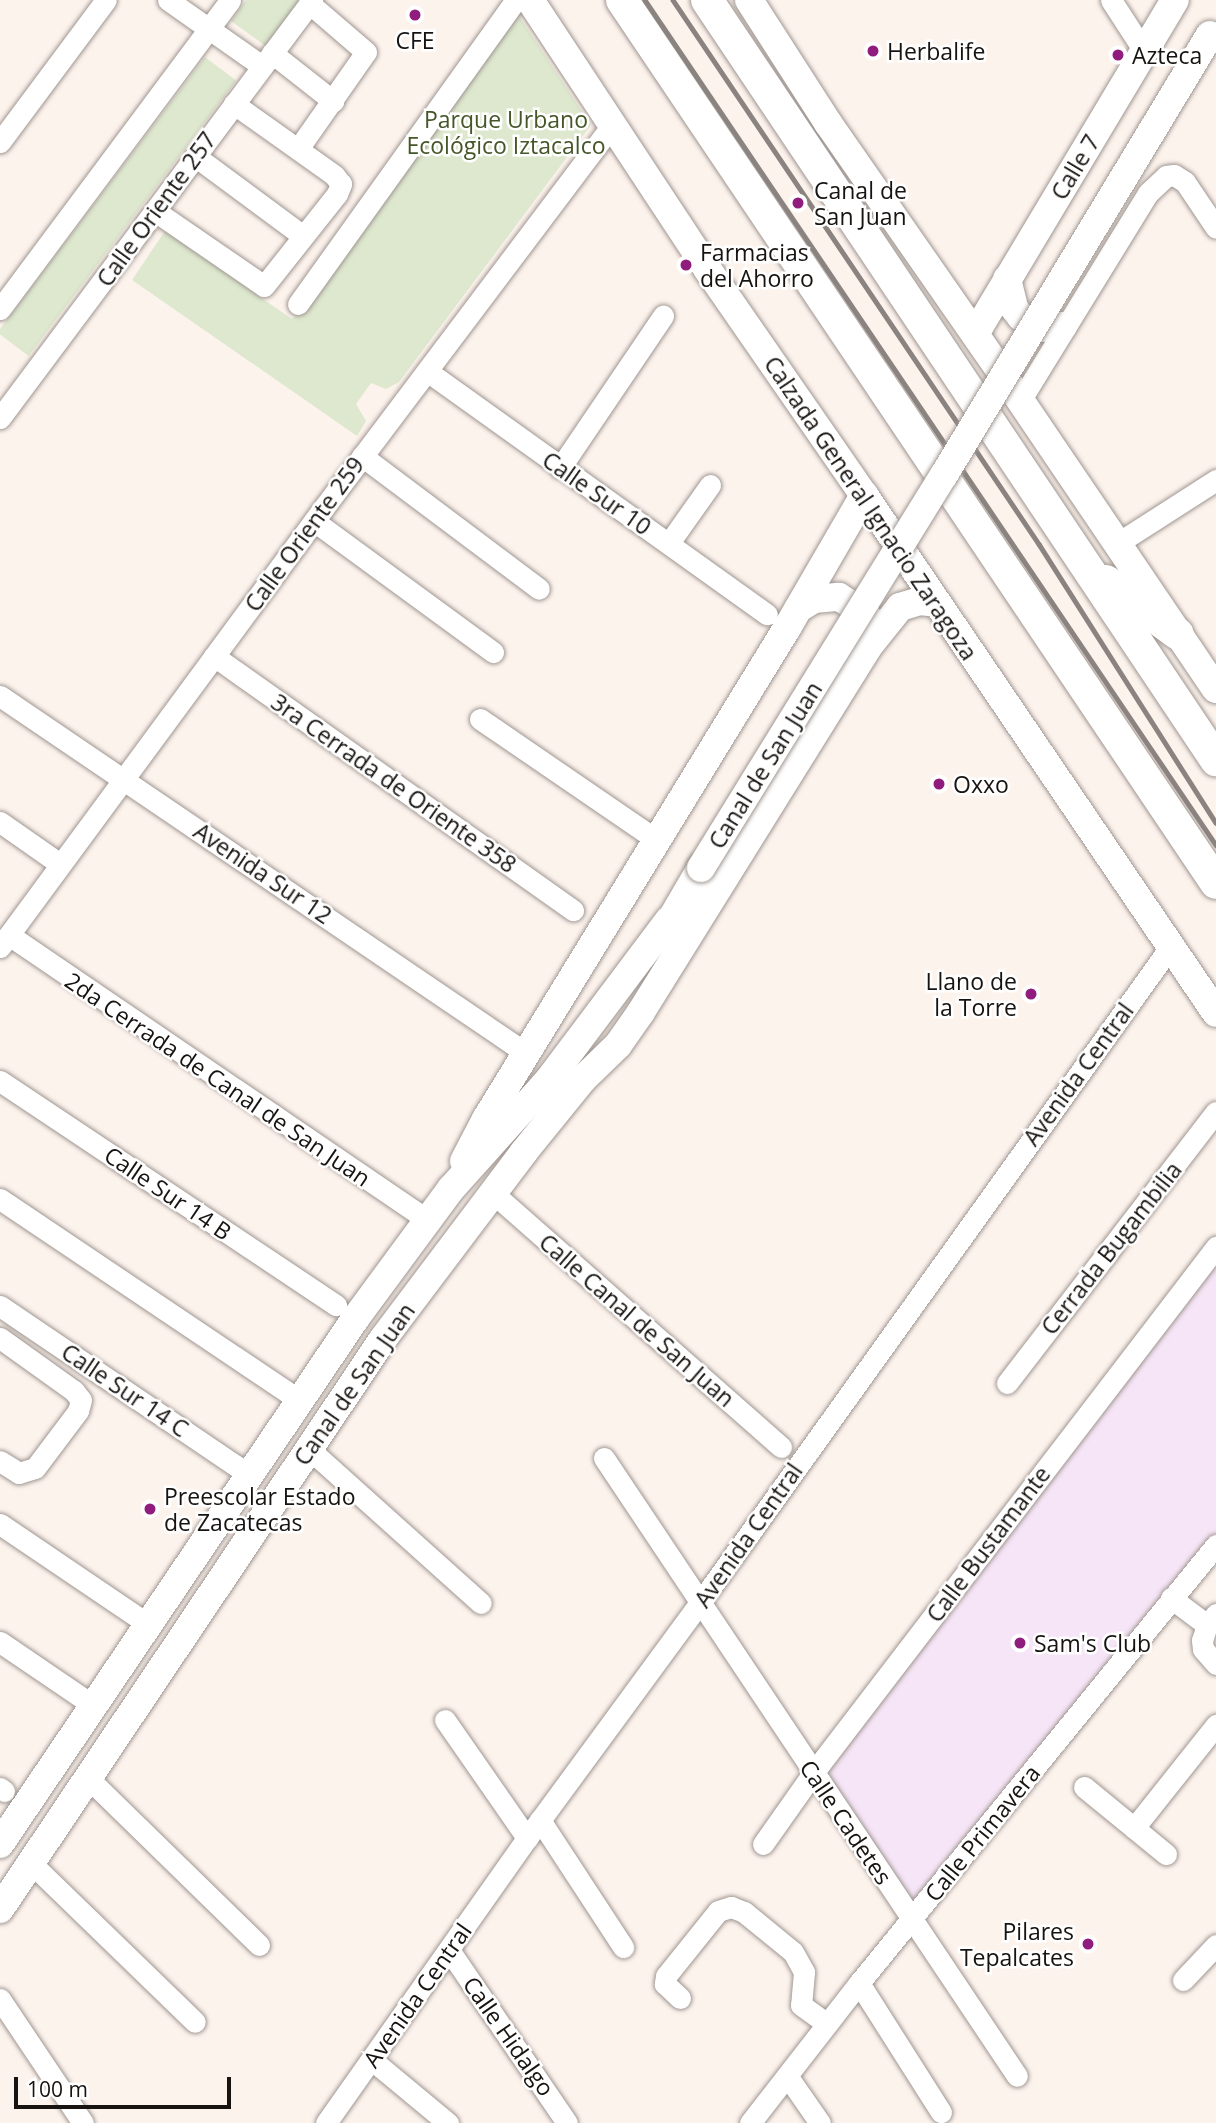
<!DOCTYPE html>
<meta charset="utf-8">
<style>
body{margin:0}
#map{position:relative;width:1216px;height:2123px;overflow:hidden;background:#fdf3ed;font-family:"Open Sans",sans-serif}
div>[style]{position:absolute}
.commercial>*{inset:0;background:#f6e5f6}
.green>*{inset:0;background:#dde8ce;transform-origin:0 0}
.roads{filter:drop-shadow(0 0 2px #9f9691) drop-shadow(0 0 2px #9f9691)}
.minor>*{height:21px;margin:-10.5px;padding:0 10.5px;transform-origin:10.5px;border-radius:10.5px;background:#fff}
.major>*{height:28px;margin:-14px;padding:0 14px;transform-origin:14px;border-radius:14px;background:#fff}
.highway>*{height:32px;margin:-16px;padding:0 16px;transform-origin:16px;border-radius:16px;background:#fff}
.rail>*{height:4.5px;margin:-2.25px;padding:0 2.25px;transform-origin:2.25px;border-radius:2.25px;background:#8a837f}
.bridges{filter:drop-shadow(0 0 2px #9f9691) drop-shadow(0 0 2px #9f9691)}
.major-bridge>*{height:28px;margin:-14px;padding:0 14px;transform-origin:14px;border-radius:14px;background:#fff}
.dots>*{width:19px;height:19px;translate:-50% -50%;box-sizing:border-box;border:4px solid #fff;border-radius:50%}
span{translate:-50% -50%;white-space:nowrap;text-align:center;line-height:1.15;-webkit-text-stroke:5px #fff;paint-order:stroke}
.poi-label{font-size:23px;color:#161311}
.left{translate:0 -50%;text-align:left}
.right{translate:-100% -50%;text-align:right}
.park-label{font-size:23px;color:#455629}
.street-label{font-size:23px;color:#161311}
.scale{position:absolute;left:14px;top:2077px;width:217px;height:32px;box-sizing:border-box;border:4px solid #161311;border-top:0;padding-left:9px;font-size:21px;line-height:24px;white-space:nowrap;color:#161311;-webkit-text-stroke:5px #fff;paint-order:stroke}
</style>
<div id="map">
<div class="commercial">
<div style="clip-path:polygon(1216px 1257px,1216px 1534px,913px 1909px,823px 1771px)"></div>
</div>
<div class="green">
<div style="clip-path:polygon(246px 0,304px 0,270px 49px,231px 21px)"></div>
<div style="clip-path:polygon(515px 10px,591px 125px,399px 382px,386px 389px,371px 383px,356px 404px,366px 421px,357px 436px,132px 280px,165px 231px,292px 319px)"></div>
<div style="left:205px;top:57px;width:39px;height:345px;rotate:37deg"></div>
</div>
<div class="roads">
<div class="minor">
<div style="left:168px;top:0;width:115px;rotate:35.1deg"></div>
<div style="left:1111px;top:0;width:61px;rotate:57.1deg"></div>
<div style="left:272px;top:53px;width:78px;rotate:38.2deg"></div>
<div style="left:0;top:142px;width:177px;rotate:-53.3deg"></div>
<div style="left:298px;top:149px;width:118px;rotate:-55deg"></div>
<div style="left:366px;top:52px;width:75px;rotate:-139.3deg"></div>
<div style="left:195px;top:156px;width:134px;rotate:36.5deg"></div>
<div style="left:155px;top:211px;width:132px;rotate:34.5deg"></div>
<div style="left:264px;top:286px;width:117px;rotate:-51.6deg"></div>
<div style="left:337px;top:194px;width:11px;rotate:-68deg"></div>
<div style="left:341px;top:184px;width:11px;rotate:-128deg"></div>
<div style="left:334px;top:175px;width:123px;rotate:-144.6deg"></div>
<div style="left:298px;top:304px;width:374px;rotate:-54.4deg"></div>
<div style="left:0;top:309px;width:385px;rotate:-53.3deg"></div>
<div style="left:427px;top:371px;width:418px;rotate:35.6deg"></div>
<div style="left:1020px;top:401px;width:244px;rotate:-58.4deg"></div>
<div style="left:1148px;top:193px;width:25px;rotate:-43deg"></div>
<div style="left:1166px;top:176px;width:8px;rotate:-7deg"></div>
<div style="left:1174px;top:175px;width:13px;rotate:32deg"></div>
<div style="left:1185px;top:182px;width:55px;rotate:56deg"></div>
<div style="left:0;top:418px;width:522px;rotate:-53.26deg"></div>
<div style="left:362px;top:456px;width:221px;rotate:36.9deg"></div>
<div style="left:560px;top:468px;width:184px;rotate:-55.9deg"></div>
<div style="left:314px;top:521px;width:222px;rotate:36.2deg"></div>
<div style="left:669px;top:543px;width:71px;rotate:-54.7deg"></div>
<div style="left:1118px;top:543px;width:117px;rotate:-32.7deg"></div>
<div style="left:214px;top:656px;width:440px;rotate:35.3deg"></div>
<div style="left:0;top:696px;width:636px;rotate:34.17deg"></div>
<div style="left:480px;top:719px;width:214px;rotate:34.4deg"></div>
<div style="left:0;top:822px;width:73px;rotate:35deg"></div>
<div style="left:9px;top:935px;width:508px;rotate:34.25deg"></div>
<div style="left:0;top:947px;width:543px;rotate:-53.62deg"></div>
<div style="left:322px;top:510px;width:483px;rotate:-53deg"></div>
<div style="left:0;top:1081px;width:404px;rotate:33.7deg"></div>
<div style="left:493px;top:1193px;width:384px;rotate:41.4deg"></div>
<div style="left:0;top:1199px;width:360px;rotate:33.9deg"></div>
<div style="left:0;top:1306px;width:302px;rotate:34.1deg"></div>
<div style="left:0;top:1338px;width:91px;rotate:35.6deg"></div>
<div style="left:74px;top:1391px;width:11px;rotate:52deg"></div>
<div style="left:81px;top:1400px;width:11px;rotate:105deg"></div>
<div style="left:78px;top:1411px;width:71px;rotate:127deg"></div>
<div style="left:35px;top:1468px;width:17px;rotate:163deg"></div>
<div style="left:19px;top:1473px;width:22px;rotate:-148deg"></div>
<div style="left:1007px;top:1383px;width:342px;rotate:-52.4deg"></div>
<div style="left:308px;top:1448px;width:232px;rotate:41.9deg"></div>
<div style="left:604px;top:1458px;width:743px;rotate:56.25deg"></div>
<div style="left:0;top:1524px;width:180px;rotate:34.1deg"></div>
<div style="left:1171px;top:1598px;width:45px;rotate:36.9deg"></div>
<div style="left:1216px;top:1614px;width:14px;rotate:129deg"></div>
<div style="left:1207px;top:1625px;width:16px;rotate:108deg"></div>
<div style="left:1202px;top:1640px;width:9px;rotate:84deg"></div>
<div style="left:1203px;top:1649px;width:20px;rotate:49deg"></div>
<div style="left:0;top:1642px;width:114px;rotate:34.2deg"></div>
<div style="left:445px;top:1720px;width:144px;rotate:55.2deg"></div>
<div style="left:88px;top:1778px;width:239px;rotate:44.3deg"></div>
<div style="left:1084px;top:1787px;width:106px;rotate:39.3deg"></div>
<div style="left:0;top:1788px;width:5px;rotate:37deg"></div>
<div style="left:540px;top:1820px;width:152px;rotate:56.8deg"></div>
<div style="left:1134px;top:1828px;width:132px;rotate:-51.5deg"></div>
<div style="left:763px;top:1844px;width:87px;rotate:-54.8deg"></div>
<div style="left:813px;top:1773px;width:663px;rotate:-52.54deg"></div>
<div style="left:31px;top:1863px;width:228px;rotate:44.1deg"></div>
<div style="left:449px;top:1950px;width:209px;rotate:55.7deg"></div>
<div style="left:1183px;top:1980px;width:48px;rotate:-46.7deg"></div>
<div style="left:859px;top:1983px;width:153px;rotate:57.6deg"></div>
<div style="left:680px;top:1998px;width:21px;rotate:-137deg"></div>
<div style="left:665px;top:1984px;width:8px;rotate:-83deg"></div>
<div style="left:666px;top:1976px;width:83px;rotate:-51.3deg"></div>
<div style="left:718px;top:1911px;width:14px;rotate:-17deg"></div>
<div style="left:731px;top:1907px;width:14px;rotate:21deg"></div>
<div style="left:744px;top:1912px;width:63px;rotate:39.2deg"></div>
<div style="left:793px;top:1952px;width:23px;rotate:61deg"></div>
<div style="left:804px;top:1972px;width:33px;rotate:95deg"></div>
<div style="left:801px;top:2005px;width:32px;rotate:36deg"></div>
<div style="left:0;top:1999px;width:149px;rotate:56.2deg"></div>
<div style="left:372px;top:2060px;width:99px;rotate:39.7deg"></div>
<div style="left:788px;top:2077px;width:56px;rotate:55.2deg"></div>
<div style="left:326px;top:2123px;width:349px;rotate:-54.8deg"></div>
<div style="left:527px;top:1838px;width:290px;rotate:-53.7deg"></div>
<div style="left:699px;top:1604px;width:808px;rotate:-54.36deg"></div>
<div style="left:750px;top:2123px;width:177px;rotate:-52.1deg"></div>
<div style="left:859px;top:1983px;width:565px;rotate:-50.82deg"></div>
</div>
<div class="major">
<div style="left:530px;top:0;width:323px;rotate:56.6deg"></div>
<div style="left:708px;top:270px;width:274px;rotate:55.3deg"></div>
<div style="left:864px;top:495px;width:626px;rotate:55.8deg"></div>
<div style="left:749px;top:0;width:146px;rotate:57.3deg"></div>
<div style="left:828px;top:123px;width:296px;rotate:55.2deg"></div>
<div style="left:997px;top:366px;width:390px;rotate:55.9deg"></div>
<div style="left:1007px;top:279px;width:30px;rotate:76deg"></div>
<div style="left:1014px;top:308px;width:11px;rotate:52deg"></div>
<div style="left:1021px;top:317px;width:22px;rotate:30deg"></div>
<div style="left:1040px;top:328px;width:23px;rotate:-5deg"></div>
<div style="left:975px;top:334px;width:389px;rotate:-59.1deg"></div>
<div style="left:798px;top:609px;width:19px;rotate:-32deg"></div>
<div style="left:814px;top:599px;width:25px;rotate:-5deg"></div>
<div style="left:839px;top:597px;width:32px;rotate:32deg"></div>
<div style="left:866px;top:614px;width:17px;rotate:73deg"></div>
<div style="left:662px;top:935px;width:78px;rotate:-59.8deg"></div>
<div style="left:464px;top:1161px;width:47px;rotate:-62.4deg"></div>
<div style="left:486px;top:1119px;width:576px;rotate:-58.49deg"></div>
<div style="left:787px;top:628px;width:154px;rotate:-59.9deg"></div>
<div style="left:0;top:1844px;width:634px;rotate:-55.93deg"></div>
<div style="left:355px;top:1319px;width:162px;rotate:-53.6deg"></div>
<div style="left:451px;top:1189px;width:145px;rotate:-48.1deg"></div>
<div style="left:548px;top:1081px;width:201px;rotate:-53.1deg"></div>
<div style="left:0;top:1909px;width:687px;rotate:-56.1deg"></div>
<div style="left:383px;top:1339px;width:233px;rotate:-53deg"></div>
<div style="left:523px;top:1153px;width:95px;rotate:-51deg"></div>
<div style="left:583px;top:1079px;width:49px;rotate:-44.2deg"></div>
<div style="left:618px;top:1045px;width:40px;rotate:-55.1deg"></div>
<div style="left:641px;top:1012px;width:430px;rotate:-58.1deg"></div>
<div style="left:868px;top:647px;width:51px;rotate:-51.3deg"></div>
<div style="left:900px;top:607px;width:21px;rotate:-17deg"></div>
<div style="left:920px;top:601px;width:16px;rotate:7deg"></div>
</div>
<div class="highway">
<div style="left:622px;top:0;width:1064px;rotate:56.07deg"></div>
<div style="left:707px;top:0;width:915px;rotate:56.19deg"></div>
<div style="left:1106px;top:581px;width:89px;rotate:36.4deg"></div>
</div>
</div>
<div class="rail">
<div style="left:645px;top:0;width:1020px;rotate:55.95deg"></div>
<div style="left:673px;top:0;width:656px;rotate:56.07deg"></div>
<div style="left:1039px;top:544px;width:330px;rotate:57.6deg"></div>
</div>
<div class="bridges">
<div class="major-bridge">
<div style="left:701px;top:868px;width:462px;rotate:-58.3deg"></div>
<div style="left:944px;top:475px;width:514px;rotate:-58.85deg"></div>
</div>
</div>
<div class="dots">
<div style="left:415px;top:15px;background:#901d7d"></div>
<div style="left:873px;top:51px;background:#901d7d"></div>
<div style="left:1118px;top:55px;background:#901d7d"></div>
<div style="left:798px;top:203px;background:#901d7d"></div>
<div style="left:686px;top:265px;background:#901d7d"></div>
<div style="left:939px;top:784px;background:#901d7d"></div>
<div style="left:1031px;top:994px;background:#901d7d"></div>
<div style="left:150px;top:1509px;background:#901d7d"></div>
<div style="left:1020px;top:1643px;background:#901d7d"></div>
<div style="left:1088px;top:1944px;background:#901d7d"></div>
</div>
<div class="poi-label">
<span style="left:415px;top:40px">CFE</span>
<span class="left" style="left:887px;top:51px">Herbalife</span>
<span class="left" style="left:1132px;top:55px">Azteca</span>
<span class="left" style="left:814px;top:203px">Canal de<br>San Juan</span>
<span class="left" style="left:700px;top:265px">Farmacias<br>del Ahorro</span>
<span class="left" style="left:953px;top:784px">Oxxo</span>
<span class="right" style="left:1017px;top:994px">Llano de<br>la Torre</span>
<span class="left" style="left:164px;top:1509px">Preescolar Estado<br>de Zacatecas</span>
<span class="left" style="left:1034px;top:1643px">Sam's Club</span>
<span class="right" style="left:1074px;top:1944px">Pilares<br>Tepalcates</span>
</div>
<div class="park-label">
<span style="left:506px;top:132px">Parque Urbano<br>Ecológico Iztacalco</span>
</div>
<div class="street-label">
<span style="left:1075px;top:167px;rotate:-59deg">Calle 7</span>
<span style="left:156px;top:209px;rotate:-54deg">Calle Oriente 257</span>
<span style="left:597px;top:493px;rotate:35deg">Calle Sur 10</span>
<span style="left:871px;top:508px;rotate:56deg">Calzada General Ignacio Zaragoza</span>
<span style="left:304px;top:534px;rotate:-54deg">Calle Oriente 259</span>
<span style="left:765px;top:765px;rotate:-58deg">Canal de San Juan</span>
<span style="left:394px;top:783px;rotate:35deg">3ra Cerrada de Oriente 358</span>
<span style="left:263px;top:873px;rotate:34deg">Avenida Sur 12</span>
<span style="left:1078px;top:1074px;rotate:-54deg">Avenida Central</span>
<span style="left:218px;top:1079px;rotate:34deg">2da Cerrada de Canal de San Juan</span>
<span style="left:168px;top:1193px;rotate:34deg">Calle Sur 14 B</span>
<span style="left:1111px;top:1248px;rotate:-52deg">Cerrada Bugambilia</span>
<span style="left:637px;top:1320px;rotate:41deg">Calle Canal de San Juan</span>
<span style="left:354px;top:1384px;rotate:-55deg">Canal de San Juan</span>
<span style="left:125px;top:1390px;rotate:34deg">Calle Sur 14 C</span>
<span style="left:748px;top:1535px;rotate:-55deg">Avenida Central</span>
<span style="left:988px;top:1544px;rotate:-53deg">Calle Bustamante</span>
<span style="left:846px;top:1822px;rotate:56deg">Calle Cadetes</span>
<span style="left:982px;top:1833px;rotate:-51deg">Calle Primavera</span>
<span style="left:417px;top:1995px;rotate:-55deg">Avenida Central</span>
<span style="left:509px;top:2036px;rotate:55deg">Calle Hidalgo</span>
</div>
<div class="scale">100 m</div>
</div>
